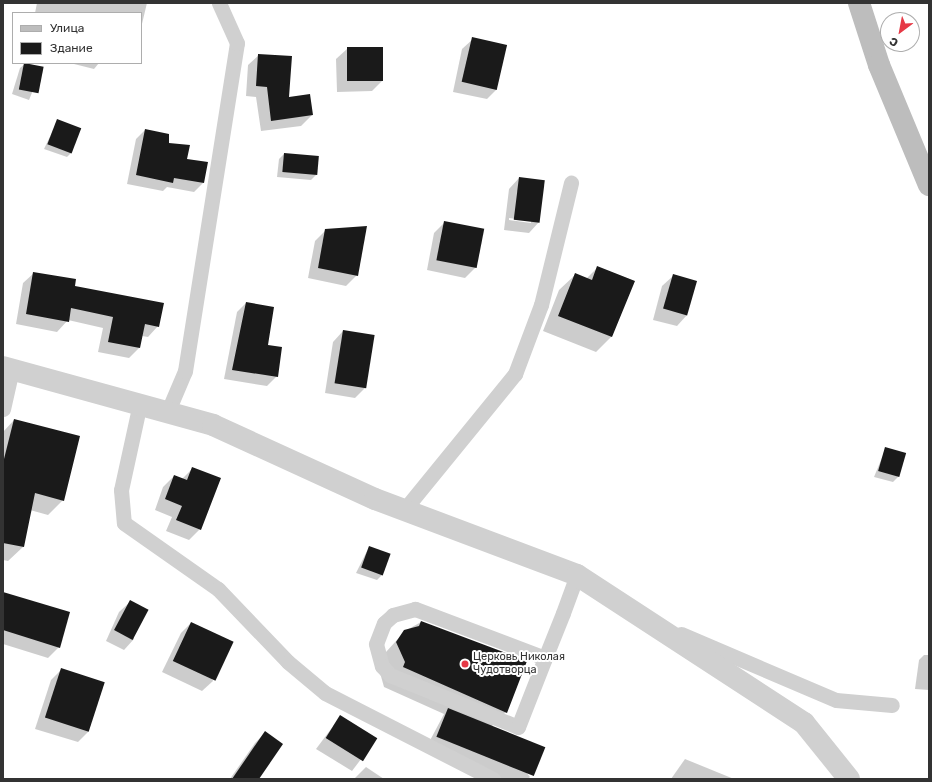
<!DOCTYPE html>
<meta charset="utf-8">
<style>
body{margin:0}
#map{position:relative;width:932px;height:782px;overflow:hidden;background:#fff;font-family:Rubik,sans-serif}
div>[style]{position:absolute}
.shadow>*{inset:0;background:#0003}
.building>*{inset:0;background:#1a1a1a;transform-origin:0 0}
.lane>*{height:15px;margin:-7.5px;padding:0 7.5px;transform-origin:7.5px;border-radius:7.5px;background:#d0d0d0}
.street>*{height:22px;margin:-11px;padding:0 11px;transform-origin:11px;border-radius:11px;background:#d0d0d0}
.secondary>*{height:22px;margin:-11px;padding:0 11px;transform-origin:11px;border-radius:11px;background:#bdbdbd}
.dots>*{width:11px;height:11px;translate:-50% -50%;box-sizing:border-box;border:2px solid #fff;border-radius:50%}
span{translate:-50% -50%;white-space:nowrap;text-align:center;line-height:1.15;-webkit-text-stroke:4px #fff;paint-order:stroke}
.poi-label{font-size:11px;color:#333}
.left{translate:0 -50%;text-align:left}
.frame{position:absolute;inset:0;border:4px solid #333;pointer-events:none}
.legend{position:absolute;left:12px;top:12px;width:130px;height:52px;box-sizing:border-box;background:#fff;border:1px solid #adadad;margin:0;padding:5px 7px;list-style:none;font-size:12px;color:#333}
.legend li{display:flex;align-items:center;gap:8px;height:20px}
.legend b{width:20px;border:1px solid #adadad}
.north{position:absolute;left:880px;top:12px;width:40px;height:40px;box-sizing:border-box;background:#fff;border:1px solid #adadad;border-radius:50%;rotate:212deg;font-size:11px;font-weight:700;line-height:16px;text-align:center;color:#333}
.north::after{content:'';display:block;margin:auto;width:14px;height:18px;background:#e63946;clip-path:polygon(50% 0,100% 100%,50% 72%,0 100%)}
</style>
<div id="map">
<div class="shadow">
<div style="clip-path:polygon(37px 3px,147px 3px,141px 28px,141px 13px,35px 13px)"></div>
<div style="clip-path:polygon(473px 39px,497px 89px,487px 99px,453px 92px,462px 49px)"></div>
<div style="clip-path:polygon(382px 48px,382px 81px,372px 91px,337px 92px,336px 59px,347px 49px)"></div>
<div style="clip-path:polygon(259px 55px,288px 98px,312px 115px,301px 126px,261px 131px,256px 97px,246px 96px,248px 65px)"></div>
<div style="clip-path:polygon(26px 63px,42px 68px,29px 100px,12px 94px,20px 68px)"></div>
<div style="clip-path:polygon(70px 63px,99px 63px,94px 69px)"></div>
<div style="clip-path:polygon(58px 120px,72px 152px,67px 157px,44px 149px)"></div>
<div style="clip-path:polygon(145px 130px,168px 144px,186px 160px,203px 183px,194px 192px,167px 187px,163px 191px,127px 184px,136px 139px)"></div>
<div style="clip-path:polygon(284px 154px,316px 175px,311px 180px,277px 177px,279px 159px)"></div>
<div style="clip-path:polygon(evenodd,519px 178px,539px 222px,529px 233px,504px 230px,509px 189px,519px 178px,509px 218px,531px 221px,531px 223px,509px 220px,509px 218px)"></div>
<div style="clip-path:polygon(445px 222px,476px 267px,465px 278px,427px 270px,434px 233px)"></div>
<div style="clip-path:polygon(326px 230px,357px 275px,346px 286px,308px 278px,315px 241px)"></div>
<div style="clip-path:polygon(598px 267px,634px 281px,611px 337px,596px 352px,543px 331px,559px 290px,575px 275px,586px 279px)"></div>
<div style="clip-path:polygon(34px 273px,74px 286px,158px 326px,148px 337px,142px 336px,139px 348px,129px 358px,98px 352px,103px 328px,68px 320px,57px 332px,16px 324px,23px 283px)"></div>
<div style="clip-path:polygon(673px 276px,687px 315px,677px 326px,653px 320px,662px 286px)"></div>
<div style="clip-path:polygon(246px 303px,277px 376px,267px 386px,224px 379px,237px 312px)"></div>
<div style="clip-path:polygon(343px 331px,366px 387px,355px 398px,325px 393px,333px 342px)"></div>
<div style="clip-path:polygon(14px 420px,63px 500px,48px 515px,30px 510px,23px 547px,8px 561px,3px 560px,3px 432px)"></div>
<div style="clip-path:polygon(886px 448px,898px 477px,893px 482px,874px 477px)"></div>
<div style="clip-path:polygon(193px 468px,200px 529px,189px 540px,166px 531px,172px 517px,155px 510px,163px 487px,174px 476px,182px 479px)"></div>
<div style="clip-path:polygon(369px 547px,382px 575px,377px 580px,356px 573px)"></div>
<div style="clip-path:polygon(3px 596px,59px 647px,48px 658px,3px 644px)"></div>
<div style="clip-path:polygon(130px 602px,134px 639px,124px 650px,106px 641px,119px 612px)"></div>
<div style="clip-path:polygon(421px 622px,506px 712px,491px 727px,530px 777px,528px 779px,500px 779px,426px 748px,444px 714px,384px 687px,377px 662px,405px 631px)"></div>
<div style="clip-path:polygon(191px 623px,213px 681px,202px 691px,162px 672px,181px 633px)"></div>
<div style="clip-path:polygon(924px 655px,929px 655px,929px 690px,915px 689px,919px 660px)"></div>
<div style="clip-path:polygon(61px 670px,104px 683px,88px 732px,78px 742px,35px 729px,51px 680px)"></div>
<div style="clip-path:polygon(337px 721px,374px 742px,352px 771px,316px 749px)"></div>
<div style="clip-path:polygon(265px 733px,258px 779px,230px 779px,255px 743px)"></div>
<div style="clip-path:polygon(685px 759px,734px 779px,671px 779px)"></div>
<div style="clip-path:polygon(366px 767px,384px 779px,354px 779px)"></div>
</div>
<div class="building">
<div style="left:472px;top:37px;width:36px;height:46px;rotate:13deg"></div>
<div style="left:383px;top:47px;width:34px;height:36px;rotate:90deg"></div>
<div style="clip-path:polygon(258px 54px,292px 56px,289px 97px,310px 94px,313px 115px,271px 121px,267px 87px,256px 86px)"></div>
<div style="left:24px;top:63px;width:20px;height:27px;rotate:11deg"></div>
<div style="left:57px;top:119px;width:26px;height:27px;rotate:21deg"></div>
<div style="clip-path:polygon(145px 129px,169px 134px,169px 143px,190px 145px,187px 159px,208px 162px,204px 183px,174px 178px,173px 183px,136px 175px)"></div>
<div style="left:284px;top:153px;width:35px;height:19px;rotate:5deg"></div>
<div style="left:519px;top:177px;width:26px;height:43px;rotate:7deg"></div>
<div style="left:444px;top:221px;width:41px;height:40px;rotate:11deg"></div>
<div style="clip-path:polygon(367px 226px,358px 276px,318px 268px,325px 229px)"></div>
<div style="clip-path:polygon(597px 266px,635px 281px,612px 337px,558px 316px,575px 273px,592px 280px)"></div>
<div style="clip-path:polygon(33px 272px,76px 279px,75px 286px,164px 303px,159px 327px,145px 324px,140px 348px,108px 342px,113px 317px,71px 308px,69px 322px,26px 314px)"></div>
<div style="left:673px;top:274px;width:25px;height:36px;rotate:16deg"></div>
<div style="clip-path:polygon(246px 302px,274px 307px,268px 345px,282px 347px,278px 377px,232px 370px)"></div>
<div style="left:343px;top:330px;width:32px;height:54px;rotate:9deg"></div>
<div style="clip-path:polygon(14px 419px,80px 436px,64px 501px,35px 493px,24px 547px,3px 543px,3px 463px)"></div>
<div style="left:885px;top:447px;width:22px;height:25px;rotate:16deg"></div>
<div style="clip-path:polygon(192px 467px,221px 478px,201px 530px,176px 520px,182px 506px,165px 499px,174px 475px,187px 480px)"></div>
<div style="left:369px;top:546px;width:23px;height:23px;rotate:20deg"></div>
<div style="clip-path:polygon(3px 592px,70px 612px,60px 648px,3px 630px)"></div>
<div style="left:130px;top:600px;width:21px;height:34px;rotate:28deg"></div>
<div style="clip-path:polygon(421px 621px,527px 661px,507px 713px,403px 667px,405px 662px,396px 642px,404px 630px,419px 626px)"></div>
<div style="left:191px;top:622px;width:47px;height:43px;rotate:25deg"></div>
<div style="left:61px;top:668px;width:46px;height:52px;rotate:18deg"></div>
<div style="left:448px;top:708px;width:105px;height:31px;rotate:22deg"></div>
<div style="left:340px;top:715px;width:44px;height:27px;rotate:32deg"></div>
<div style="clip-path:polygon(265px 731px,283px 744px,259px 779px,232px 779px)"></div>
</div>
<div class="lane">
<div style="left:140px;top:403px;width:89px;rotate:102.3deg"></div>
<div style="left:121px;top:490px;width:33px;rotate:85deg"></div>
<div style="left:124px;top:523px;width:115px;rotate:35.1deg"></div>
<div style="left:218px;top:589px;width:101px;rotate:46.2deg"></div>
<div style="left:288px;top:662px;width:48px;rotate:40deg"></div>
<div style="left:325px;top:693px;width:189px;rotate:27.1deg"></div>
<div style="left:3px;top:409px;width:41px;rotate:-77.3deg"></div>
<div style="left:168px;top:411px;width:43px;rotate:-67deg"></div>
<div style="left:185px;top:371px;width:332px;rotate:-81deg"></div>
<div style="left:237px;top:43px;width:44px;rotate:-114.2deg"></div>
<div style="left:404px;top:510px;width:176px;rotate:-50.8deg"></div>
<div style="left:515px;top:374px;width:74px;rotate:-69.4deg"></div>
<div style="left:541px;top:305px;width:126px;rotate:-76.2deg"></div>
<div style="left:681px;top:634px;width:168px;rotate:23.1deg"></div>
<div style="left:836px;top:700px;width:56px;rotate:5.1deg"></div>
<div style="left:545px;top:658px;width:139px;rotate:-159.3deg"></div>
<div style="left:415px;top:609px;width:23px;rotate:165deg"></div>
<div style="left:393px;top:615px;width:12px;rotate:138deg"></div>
<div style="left:384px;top:623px;width:22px;rotate:111deg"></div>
<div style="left:376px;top:644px;width:23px;rotate:75deg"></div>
<div style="left:382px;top:666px;width:12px;rotate:48deg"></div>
<div style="left:390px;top:675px;width:138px;rotate:22.1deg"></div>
<div style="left:518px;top:727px;width:74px;rotate:-68.6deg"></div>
<div style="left:545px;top:658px;width:48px;rotate:-68.2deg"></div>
<div style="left:563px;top:613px;width:40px;rotate:-69.8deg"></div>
</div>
<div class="street">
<div style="left:3px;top:367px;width:218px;rotate:15.4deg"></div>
<div style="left:213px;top:425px;width:178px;rotate:24.6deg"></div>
<div style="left:375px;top:499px;width:216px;rotate:20.6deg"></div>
<div style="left:577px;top:575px;width:271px;rotate:33.1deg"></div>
<div style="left:804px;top:723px;width:72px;rotate:51.2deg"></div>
</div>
<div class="secondary">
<div style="left:859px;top:3px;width:65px;rotate:72.1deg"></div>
<div style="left:879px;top:65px;width:130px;rotate:67.4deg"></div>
</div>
<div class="dots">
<div style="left:465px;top:664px;background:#e63946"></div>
</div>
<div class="poi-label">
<span class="left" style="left:473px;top:664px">Церковь Николая<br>Чудотворца</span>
</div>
<div class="frame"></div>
<ul class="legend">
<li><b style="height:5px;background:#bdbdbd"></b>Улица</li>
<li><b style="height:11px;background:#1a1a1a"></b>Здание</li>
</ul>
<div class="north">С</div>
</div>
